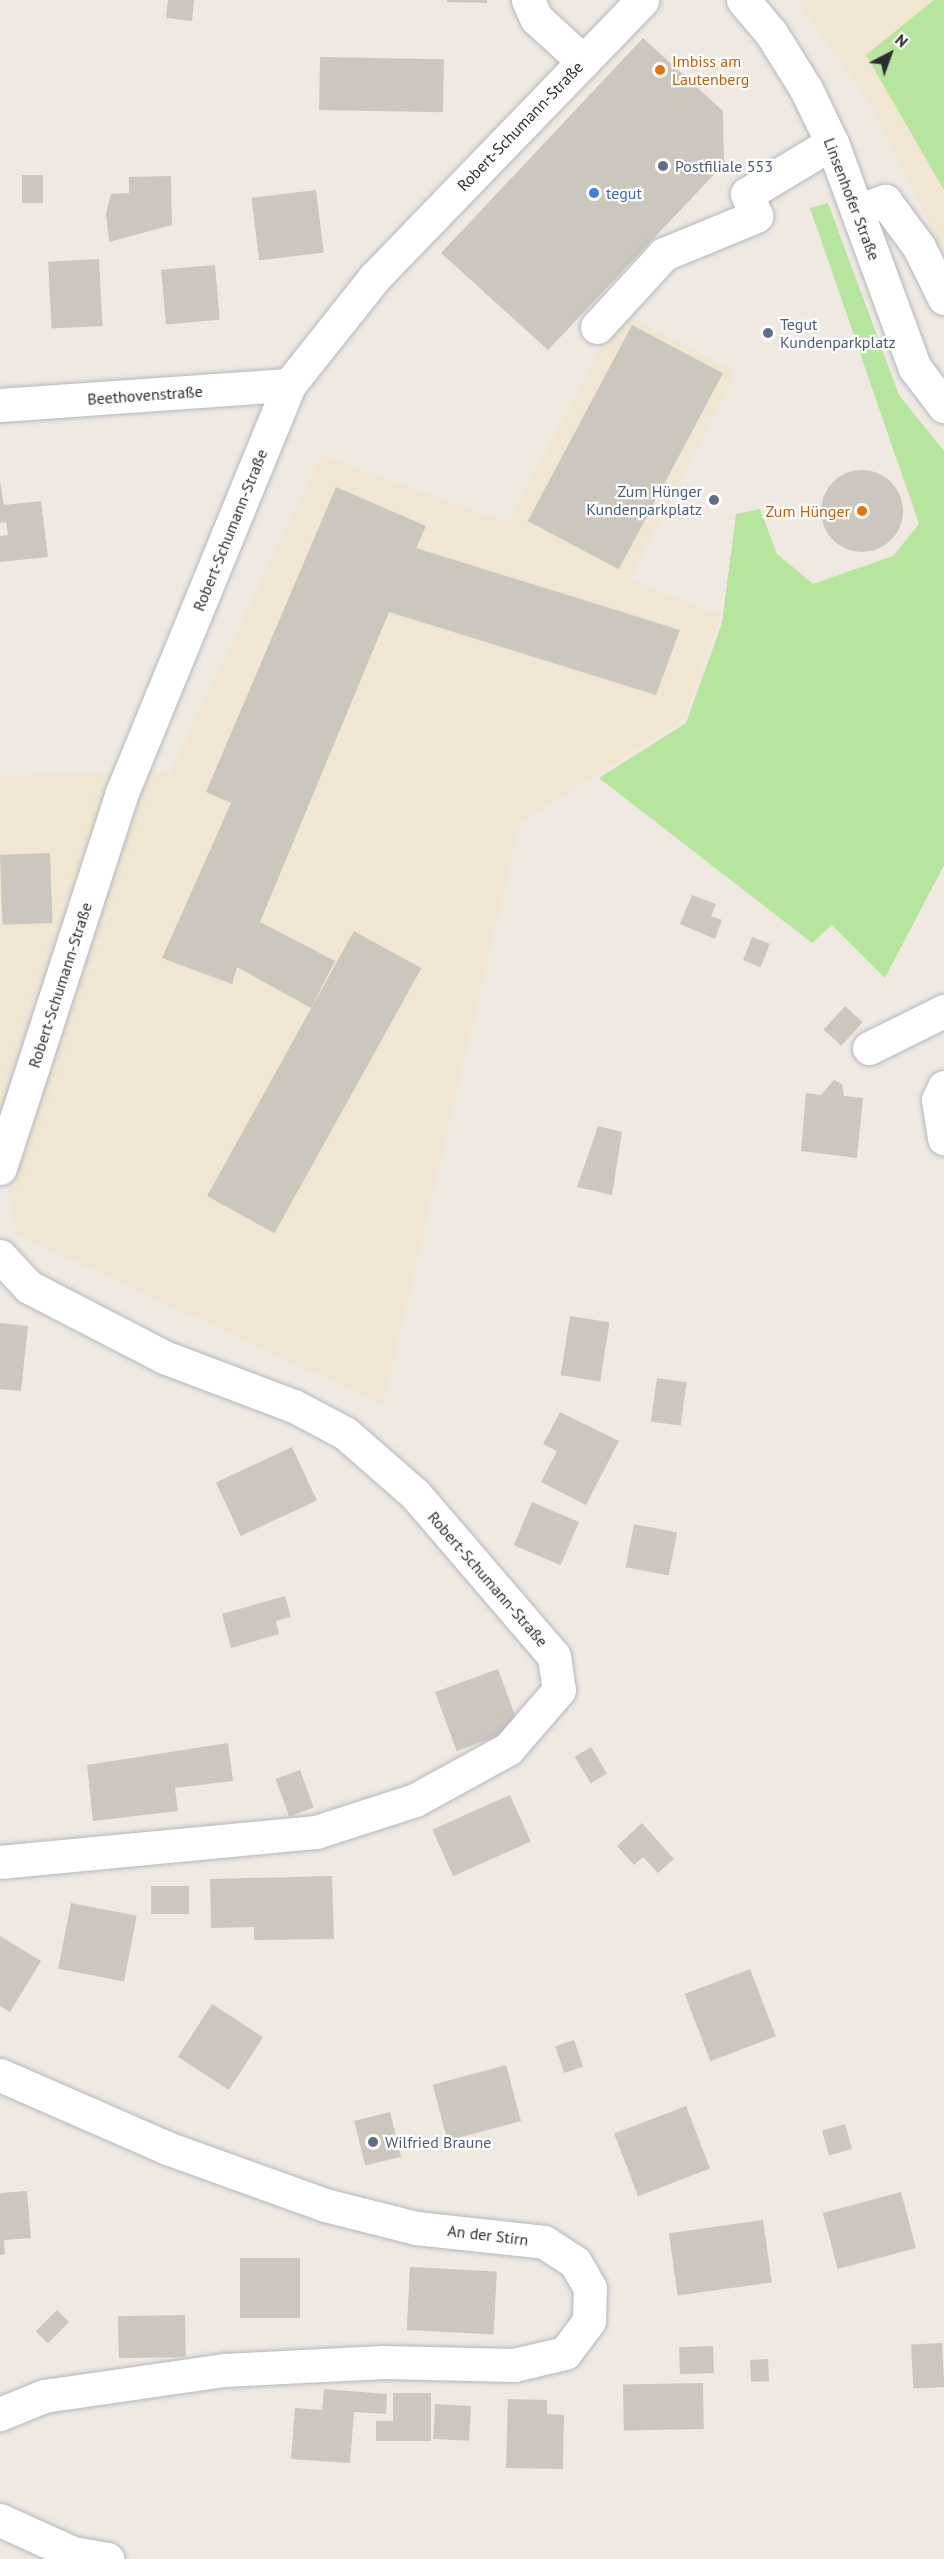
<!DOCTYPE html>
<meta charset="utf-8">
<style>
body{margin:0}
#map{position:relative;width:944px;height:2559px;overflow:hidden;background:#efe9e1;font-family:"PT Sans",sans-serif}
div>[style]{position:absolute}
.education>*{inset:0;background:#f0e6d1}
.green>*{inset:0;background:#b6e59e}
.building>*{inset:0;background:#cbc7bf;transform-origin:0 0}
.round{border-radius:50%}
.roads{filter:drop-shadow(0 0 2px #b4b7c1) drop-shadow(0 0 2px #b4b7c1)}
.minor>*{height:33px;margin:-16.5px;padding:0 16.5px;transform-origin:16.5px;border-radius:16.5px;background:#fff}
.dots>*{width:16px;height:16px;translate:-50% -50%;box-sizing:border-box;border:3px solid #fff;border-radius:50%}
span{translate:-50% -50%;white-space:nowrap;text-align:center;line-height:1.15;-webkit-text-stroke:4.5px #fff;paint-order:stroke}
.food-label{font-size:16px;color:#c56008}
.left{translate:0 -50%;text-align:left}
.right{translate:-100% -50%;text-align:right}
.street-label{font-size:16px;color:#2e2e2e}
.service-label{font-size:16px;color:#4e5e75}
.shop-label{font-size:16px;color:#366cbe}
.north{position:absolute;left:860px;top:24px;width:60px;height:60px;-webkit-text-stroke:4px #fff;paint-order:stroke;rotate:41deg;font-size:16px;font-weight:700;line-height:24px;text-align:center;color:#2e2e2e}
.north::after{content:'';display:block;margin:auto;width:21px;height:27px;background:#2e2e2e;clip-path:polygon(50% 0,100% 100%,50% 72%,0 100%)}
</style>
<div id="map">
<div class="education">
<div style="clip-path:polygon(796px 0,944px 0,944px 253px,872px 105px)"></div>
<div style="clip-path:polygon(620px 312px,735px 372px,630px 580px,721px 615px,684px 720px,520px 823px,383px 1405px,16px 1234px,8px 1191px,13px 1159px,0 1158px,0 775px,170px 773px,321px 455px,508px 523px)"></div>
</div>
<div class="green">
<div style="clip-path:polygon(934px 0,944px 0,944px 190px,866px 55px)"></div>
<div style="clip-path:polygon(828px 203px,899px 395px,944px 451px,944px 865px,885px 978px,832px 925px,812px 943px,599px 778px,686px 723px,722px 623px,736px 514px,760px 509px,777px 554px,813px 584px,893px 556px,919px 524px,810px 208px)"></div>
</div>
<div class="building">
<div style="clip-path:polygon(168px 0,194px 0,192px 21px,166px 18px)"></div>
<div style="clip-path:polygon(447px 0,487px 0,487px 3px,447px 2px)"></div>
<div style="clip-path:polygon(643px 38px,723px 111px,724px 164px,548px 350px,441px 253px)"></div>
<div style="left:320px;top:57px;width:124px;height:53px;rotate:1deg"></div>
<div style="left:22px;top:175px;width:21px;height:28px"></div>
<div style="clip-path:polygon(171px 176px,172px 225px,109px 242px,106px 213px,111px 194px,129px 193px,129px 177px)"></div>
<div style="left:316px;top:190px;width:63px;height:65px;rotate:83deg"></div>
<div style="left:99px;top:259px;width:67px;height:51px;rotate:87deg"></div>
<div style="left:215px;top:265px;width:55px;height:54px;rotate:85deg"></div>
<div style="left:632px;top:325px;width:103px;height:222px;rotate:28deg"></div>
<div class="round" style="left:821px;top:470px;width:82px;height:82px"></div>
<div style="clip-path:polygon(0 481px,4px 505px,41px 501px,48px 557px,0 562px,0 536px,8px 535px,6px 522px,0 523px)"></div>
<div style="clip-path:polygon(336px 487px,426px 526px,416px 548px,680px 630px,656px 695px,389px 612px,260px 922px,335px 961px,311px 1008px,237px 967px,232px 984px,162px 958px,231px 803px,206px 792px)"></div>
<div style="left:50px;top:853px;width:70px;height:50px;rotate:88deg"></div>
<div style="clip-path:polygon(692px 895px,716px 904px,711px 916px,722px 920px,715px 939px,680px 924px)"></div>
<div style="left:354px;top:931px;width:77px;height:303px;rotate:29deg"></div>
<div style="left:752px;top:937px;width:19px;height:25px;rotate:21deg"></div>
<div style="left:845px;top:1006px;width:24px;height:32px;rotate:42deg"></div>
<div style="clip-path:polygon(834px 1080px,842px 1084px,844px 1096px,863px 1098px,857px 1158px,801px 1151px,806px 1093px,821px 1095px)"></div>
<div style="clip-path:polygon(598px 1126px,622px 1132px,612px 1195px,577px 1187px)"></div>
<div style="left:570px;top:1316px;width:40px;height:60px;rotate:9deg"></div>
<div style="clip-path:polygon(0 1323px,28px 1326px,21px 1391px,0 1389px)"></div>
<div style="left:657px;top:1378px;width:30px;height:44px;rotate:8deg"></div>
<div style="clip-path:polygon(560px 1412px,619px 1441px,586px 1505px,541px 1482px,557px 1451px,543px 1444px)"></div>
<div style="left:292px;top:1447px;width:59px;height:84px;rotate:65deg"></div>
<div style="left:532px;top:1502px;width:51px;height:47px;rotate:23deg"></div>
<div style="left:634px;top:1524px;width:44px;height:44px;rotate:11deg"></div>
<div style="clip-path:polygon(285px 1596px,291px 1617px,276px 1621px,279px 1634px,231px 1648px,222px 1614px)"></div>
<div style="left:498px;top:1669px;width:63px;height:67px;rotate:70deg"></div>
<div style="clip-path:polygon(228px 1743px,233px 1781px,175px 1788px,178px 1811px,93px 1821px,87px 1765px)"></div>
<div style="left:591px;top:1747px;width:31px;height:19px;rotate:59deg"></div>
<div style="left:300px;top:1770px;width:40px;height:26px;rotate:70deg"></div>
<div style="left:510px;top:1795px;width:51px;height:85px;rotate:66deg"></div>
<div style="clip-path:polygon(642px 1823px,674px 1859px,658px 1873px,643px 1857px,634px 1865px,617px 1846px)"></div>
<div style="clip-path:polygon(332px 1876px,334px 1939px,254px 1940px,254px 1927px,211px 1928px,210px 1879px)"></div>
<div style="left:151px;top:1886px;width:38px;height:28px"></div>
<div style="left:71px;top:1903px;width:67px;height:67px;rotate:11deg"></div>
<div style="clip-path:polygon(0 1936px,41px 1961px,10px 2012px,0 2006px)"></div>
<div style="left:750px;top:1969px;width:72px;height:70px;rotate:69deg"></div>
<div style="left:212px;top:2004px;width:61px;height:63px;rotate:33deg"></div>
<div style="left:574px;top:2040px;width:28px;height:20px;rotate:71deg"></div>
<div style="left:506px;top:2065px;width:58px;height:76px;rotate:75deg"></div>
<div style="left:686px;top:2106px;width:67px;height:77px;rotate:69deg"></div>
<div style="left:390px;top:2112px;width:46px;height:37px;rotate:76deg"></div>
<div style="left:845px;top:2124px;width:26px;height:24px;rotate:74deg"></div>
<div style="clip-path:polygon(27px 2191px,31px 2238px,4px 2240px,5px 2254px,0 2255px,0 2193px)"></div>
<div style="left:901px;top:2192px;width:58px;height:81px;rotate:75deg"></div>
<div style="left:763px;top:2220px;width:63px;height:95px;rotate:82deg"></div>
<div style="left:300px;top:2258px;width:60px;height:60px;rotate:90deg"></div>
<div style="left:410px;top:2267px;width:87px;height:63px;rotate:3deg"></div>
<div style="left:57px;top:2310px;width:17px;height:30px;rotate:45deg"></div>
<div style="left:185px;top:2315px;width:42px;height:67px;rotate:89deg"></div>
<div style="left:942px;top:2343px;width:44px;height:31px;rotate:87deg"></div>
<div style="left:713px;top:2346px;width:27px;height:34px;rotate:88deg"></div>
<div style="left:768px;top:2359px;width:22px;height:18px;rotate:87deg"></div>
<div style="left:703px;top:2383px;width:46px;height:80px;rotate:89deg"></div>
<div style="clip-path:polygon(324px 2389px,387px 2394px,386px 2414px,354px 2412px,350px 2463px,291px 2459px,295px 2408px,322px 2410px)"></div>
<div style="clip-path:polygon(393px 2393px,431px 2393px,431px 2441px,376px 2441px,376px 2421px,393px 2421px)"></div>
<div style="clip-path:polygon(508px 2399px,547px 2400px,547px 2414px,564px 2415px,563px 2469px,506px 2468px)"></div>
<div style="left:435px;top:2404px;width:36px;height:35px;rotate:3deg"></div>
</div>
<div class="roads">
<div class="minor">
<div style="left:528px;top:0;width:20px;rotate:66deg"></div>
<div style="left:536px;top:18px;width:64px;rotate:42.5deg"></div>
<div style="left:743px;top:0;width:43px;rotate:49.7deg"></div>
<div style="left:771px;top:33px;width:66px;rotate:58deg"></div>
<div style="left:806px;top:89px;width:60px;rotate:64.3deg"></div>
<div style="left:832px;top:143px;width:240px;rotate:69.8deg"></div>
<div style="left:915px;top:368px;width:48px;rotate:52.7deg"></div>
<div style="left:857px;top:211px;width:30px;rotate:-20deg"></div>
<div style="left:885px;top:201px;width:57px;rotate:53.5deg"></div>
<div style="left:919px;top:247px;width:57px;rotate:63.9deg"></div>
<div style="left:597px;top:327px;width:99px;rotate:-47.5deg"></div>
<div style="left:664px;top:254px;width:100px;rotate:-22.4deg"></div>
<div style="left:756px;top:216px;width:24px;rotate:-112deg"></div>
<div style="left:747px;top:194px;width:99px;rotate:-31deg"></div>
<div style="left:0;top:405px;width:290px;rotate:-4deg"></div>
<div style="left:869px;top:1048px;width:84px;rotate:-26.3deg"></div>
<div style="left:944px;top:1087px;width:14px;rotate:115deg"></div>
<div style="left:938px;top:1100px;width:39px;rotate:81deg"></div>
<div style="left:0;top:1168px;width:392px;rotate:-72deg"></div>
<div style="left:121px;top:795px;width:443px;rotate:-67.7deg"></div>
<div style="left:289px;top:385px;width:137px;rotate:-51.5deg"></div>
<div style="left:374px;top:278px;width:386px;rotate:-46deg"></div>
<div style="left:0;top:1256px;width:42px;rotate:46.9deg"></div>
<div style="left:29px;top:1287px;width:152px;rotate:27.4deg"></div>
<div style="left:164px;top:1357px;width:139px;rotate:20.7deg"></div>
<div style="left:294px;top:1406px;width:58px;rotate:27.9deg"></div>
<div style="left:345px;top:1433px;width:93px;rotate:41.1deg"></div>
<div style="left:415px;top:1494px;width:213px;rotate:49.4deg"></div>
<div style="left:554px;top:1656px;width:34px;rotate:82deg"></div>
<div style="left:559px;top:1690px;width:78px;rotate:130.8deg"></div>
<div style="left:508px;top:1749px;width:106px;rotate:151.3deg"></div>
<div style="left:415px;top:1800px;width:104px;rotate:162.1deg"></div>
<div style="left:316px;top:1832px;width:317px;rotate:174.6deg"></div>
<div style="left:0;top:2075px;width:182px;rotate:23.6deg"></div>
<div style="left:167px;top:2148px;width:168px;rotate:19.8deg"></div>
<div style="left:325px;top:2205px;width:94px;rotate:14.2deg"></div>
<div style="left:416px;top:2228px;width:129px;rotate:6.2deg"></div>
<div style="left:544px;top:2242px;width:37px;rotate:33deg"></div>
<div style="left:575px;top:2262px;width:30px;rotate:60deg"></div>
<div style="left:590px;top:2288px;width:33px;rotate:92deg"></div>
<div style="left:589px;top:2321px;width:40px;rotate:127deg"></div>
<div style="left:565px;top:2353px;width:52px;rotate:166.8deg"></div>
<div style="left:514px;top:2365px;width:131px;rotate:-178.7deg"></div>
<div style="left:383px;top:2362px;width:159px;rotate:177.1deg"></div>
<div style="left:224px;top:2370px;width:182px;rotate:171.8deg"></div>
<div style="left:44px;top:2396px;width:48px;rotate:157.8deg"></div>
<div style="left:0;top:2520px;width:80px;rotate:24.3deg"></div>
<div style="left:73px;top:2553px;width:35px;rotate:10deg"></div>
</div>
</div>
<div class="dots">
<div style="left:660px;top:70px;background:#e8710a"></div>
<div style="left:663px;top:166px;background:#5c6f8a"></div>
<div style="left:594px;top:193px;background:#3f7fe0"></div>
<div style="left:768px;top:333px;background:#5c6f8a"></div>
<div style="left:714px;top:500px;background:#5c6f8a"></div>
<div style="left:862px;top:511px;background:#e8710a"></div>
<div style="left:373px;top:2142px;background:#5c6f8a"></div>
</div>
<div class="food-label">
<span class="left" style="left:672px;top:70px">Imbiss am<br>Lautenberg</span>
<span class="right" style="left:850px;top:511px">Zum Hünger</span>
</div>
<div class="street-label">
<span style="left:520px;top:126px;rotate:-46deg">Robert-Schumann-Straße</span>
<span style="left:852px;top:199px;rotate:69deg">Linsenhofer Straße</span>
<span style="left:145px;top:395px;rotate:-4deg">Beethovenstraße</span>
<span style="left:230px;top:530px;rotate:-68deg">Robert-Schumann-Straße</span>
<span style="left:60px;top:985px;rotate:-72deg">Robert-Schumann-Straße</span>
<span style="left:488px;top:1579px;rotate:49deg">Robert-Schumann-Straße</span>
<span style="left:488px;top:2235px;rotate:7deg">An der Stirn</span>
</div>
<div class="service-label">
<span class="left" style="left:675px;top:166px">Postfiliale 553</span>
<span class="left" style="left:780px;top:333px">Tegut<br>Kundenparkplatz</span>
<span class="right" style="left:702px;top:500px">Zum Hünger<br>Kundenparkplatz</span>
<span class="left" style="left:385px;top:2142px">Wilfried Braune</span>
</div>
<div class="shop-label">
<span class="left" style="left:606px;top:193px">tegut</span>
</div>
<div class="north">N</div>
</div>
